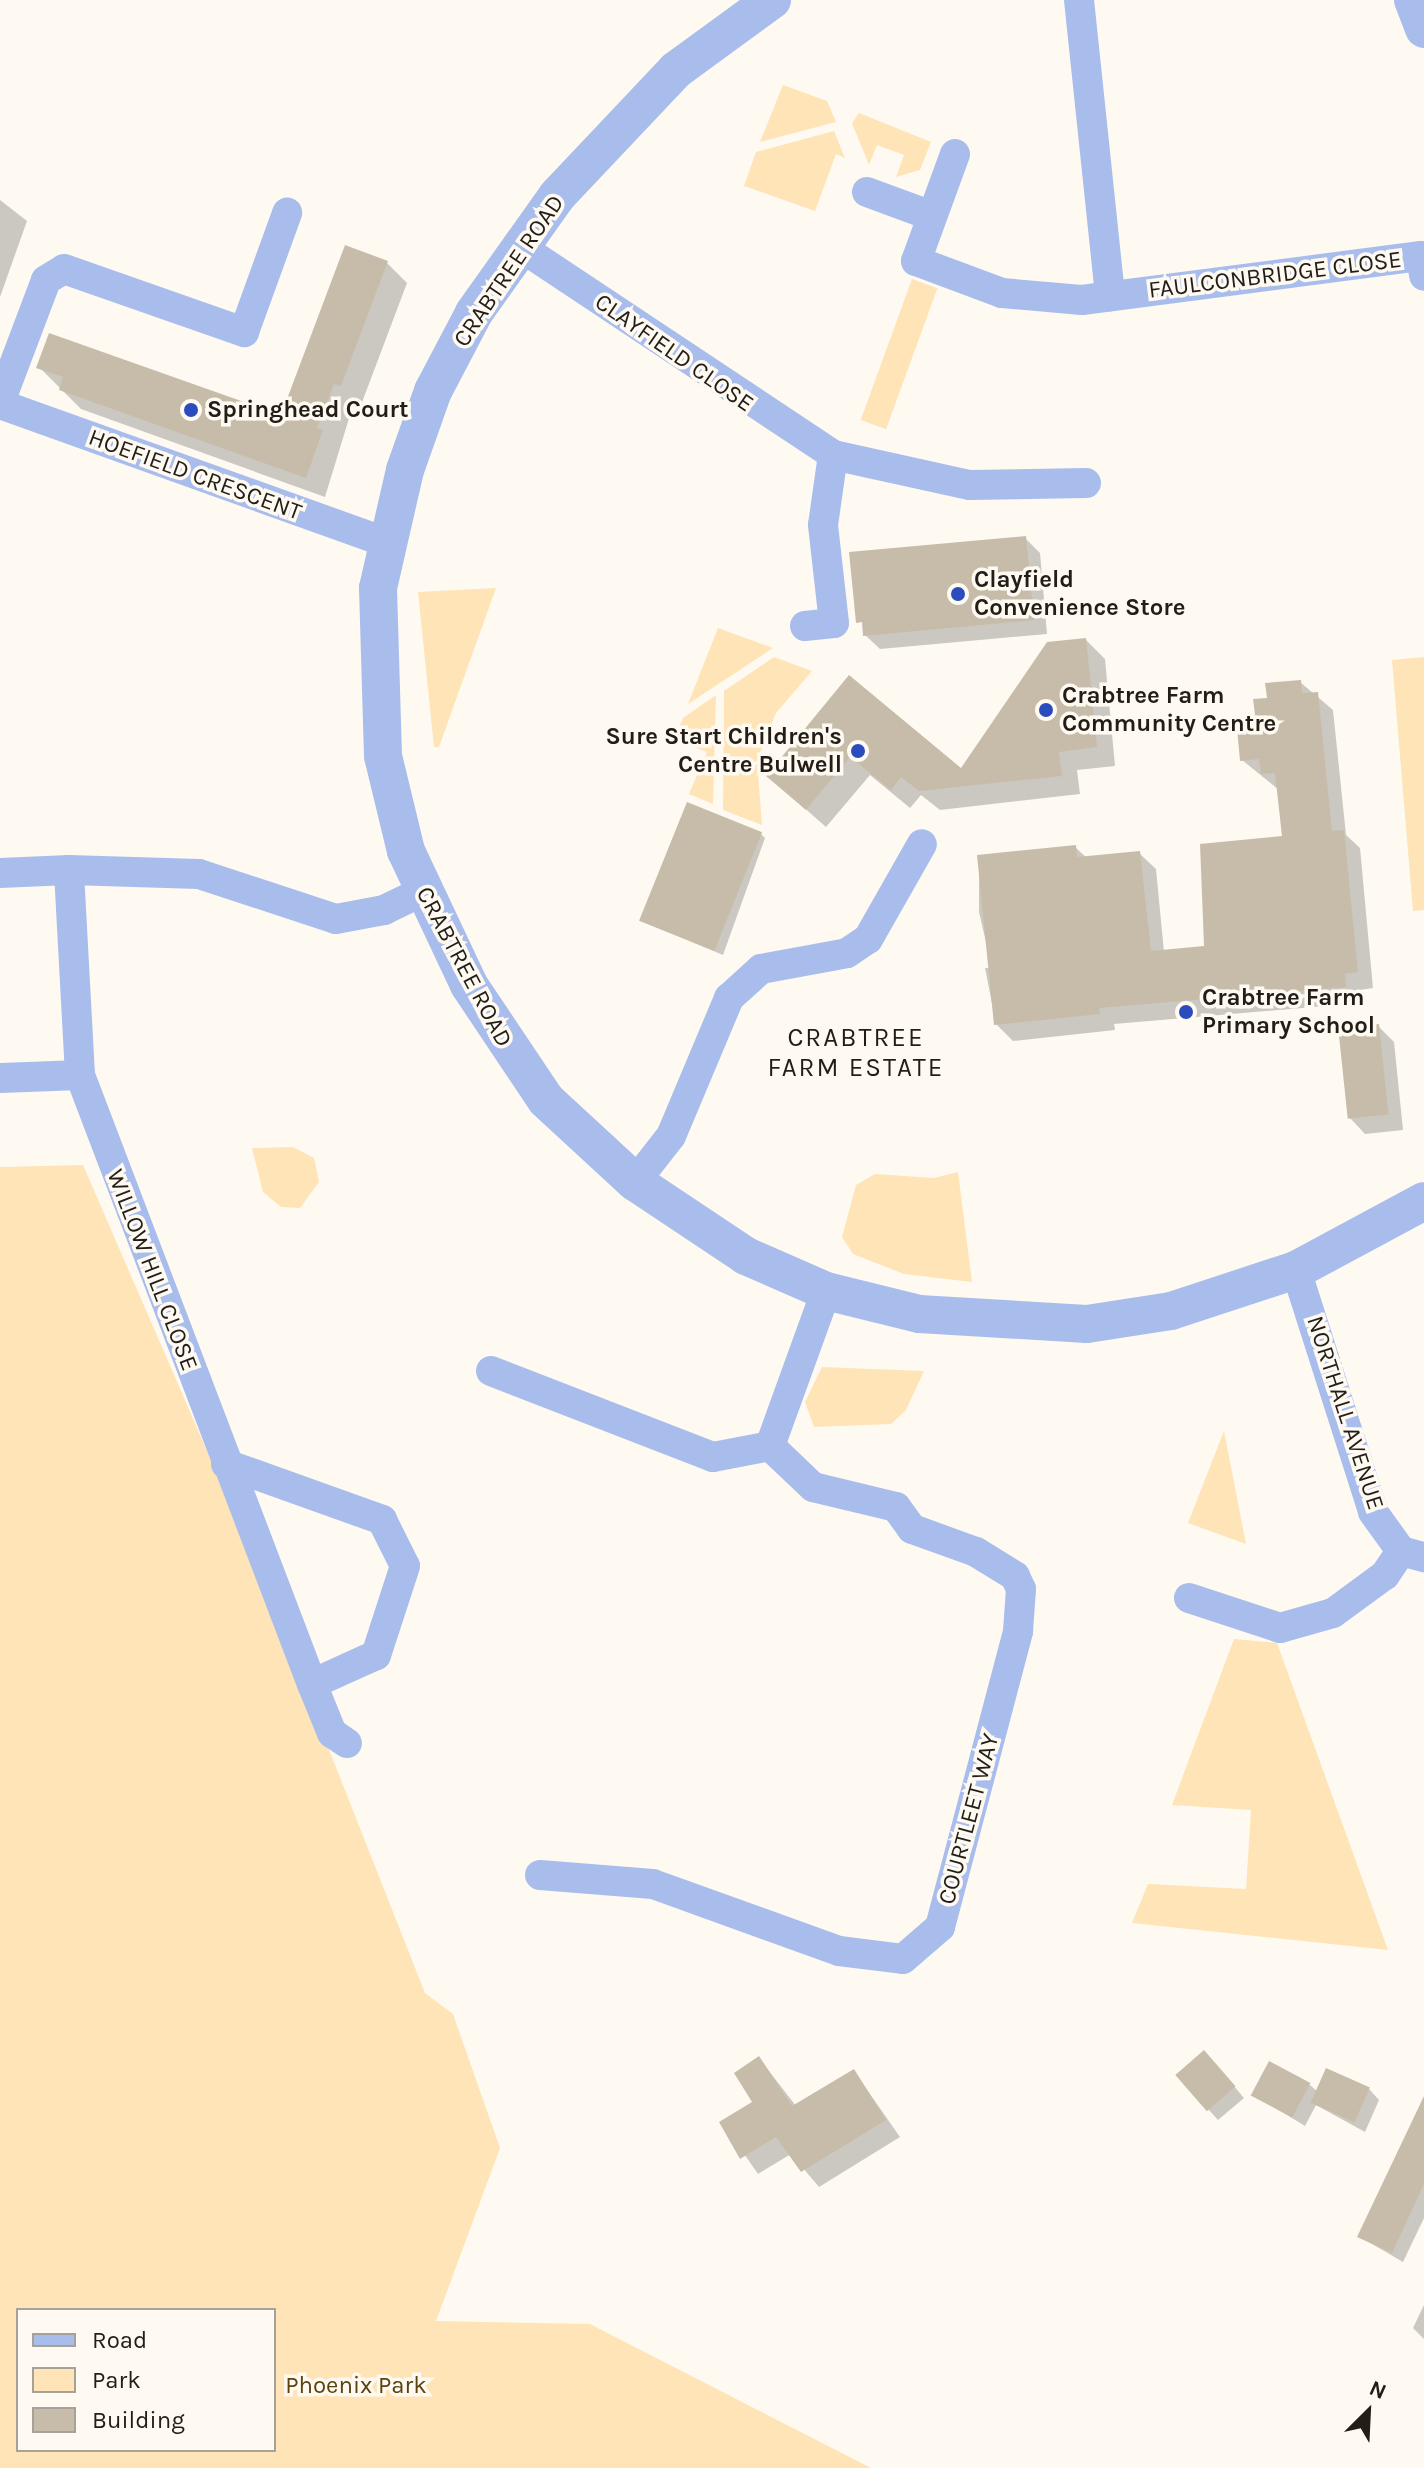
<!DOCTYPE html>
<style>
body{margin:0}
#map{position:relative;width:1424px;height:2468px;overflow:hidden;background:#fefaf2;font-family:Karla,sans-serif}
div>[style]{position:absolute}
.green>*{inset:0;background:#fee4b7;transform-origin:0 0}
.shadow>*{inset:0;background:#0003}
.building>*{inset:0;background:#c7bca9;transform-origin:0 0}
.minor>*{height:30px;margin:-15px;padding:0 15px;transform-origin:15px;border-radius:15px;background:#a9bdec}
.tertiary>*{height:38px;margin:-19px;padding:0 19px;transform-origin:19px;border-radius:19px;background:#a9bdec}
.dots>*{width:22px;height:22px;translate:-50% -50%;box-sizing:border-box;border:4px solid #fefaf2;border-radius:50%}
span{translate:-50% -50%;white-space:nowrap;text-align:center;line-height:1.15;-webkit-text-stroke:7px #fefaf2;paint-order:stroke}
.street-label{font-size:24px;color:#221e17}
.poi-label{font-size:24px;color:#221e17;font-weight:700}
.left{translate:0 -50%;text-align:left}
.right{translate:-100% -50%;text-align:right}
.park-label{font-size:24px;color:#5c430e}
.neighbourhood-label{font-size:26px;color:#221e17;letter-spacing:2px}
.legend{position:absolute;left:16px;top:2308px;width:260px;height:144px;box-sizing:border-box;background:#fefaf2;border:2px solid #a6a29a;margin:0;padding:10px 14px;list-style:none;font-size:24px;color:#221e17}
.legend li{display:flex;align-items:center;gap:16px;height:40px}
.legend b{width:40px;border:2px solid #a6a29a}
.north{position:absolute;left:1328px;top:2372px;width:80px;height:80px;-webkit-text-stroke:6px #fefaf2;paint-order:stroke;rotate:24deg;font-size:22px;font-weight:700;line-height:32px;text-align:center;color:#221e17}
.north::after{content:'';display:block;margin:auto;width:28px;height:36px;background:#221e17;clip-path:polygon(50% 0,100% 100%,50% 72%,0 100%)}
</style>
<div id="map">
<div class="green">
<div style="clip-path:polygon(783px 85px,827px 101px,836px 122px,760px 142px)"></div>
<div style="clip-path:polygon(859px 113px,931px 142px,920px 170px,896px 177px,904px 155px,877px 145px,869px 165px,852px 123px)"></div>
<div style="clip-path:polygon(834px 131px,845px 158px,836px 154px,815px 211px,744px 186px,756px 152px)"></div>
<div style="left:912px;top:279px;width:27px;height:150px;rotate:20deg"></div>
<div style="clip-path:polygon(496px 588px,439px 747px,434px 747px,418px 592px)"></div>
<div style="clip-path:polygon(718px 628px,773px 648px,688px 704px)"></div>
<div style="clip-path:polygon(774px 657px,812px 671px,776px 713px,757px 760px,762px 825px,723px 810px,724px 691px)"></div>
<div style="clip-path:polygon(1424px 657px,1424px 910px,1413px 911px,1392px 660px)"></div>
<div style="clip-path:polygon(716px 695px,713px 804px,689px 794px,707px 752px,674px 739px,683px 718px)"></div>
<div style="clip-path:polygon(293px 1147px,314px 1158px,319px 1182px,300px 1208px,281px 1207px,263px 1192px,252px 1148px)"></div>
<div style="clip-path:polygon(evenodd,83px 1165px,253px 1557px,425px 1993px,453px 2014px,500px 2148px,436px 2321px,590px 2324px,871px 2468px,0 2468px,0 1167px,83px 1165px,18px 2310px,274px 2310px,274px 2450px,18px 2450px,18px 2310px)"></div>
<div style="clip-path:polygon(958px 1172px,972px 1282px,904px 1274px,853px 1254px,842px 1237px,856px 1185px,875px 1174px,934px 1178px)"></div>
<div style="clip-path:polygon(822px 1367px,924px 1371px,906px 1410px,891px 1424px,814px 1427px,805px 1402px)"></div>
<div style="clip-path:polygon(1224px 1431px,1246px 1544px,1188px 1523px)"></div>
<div style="clip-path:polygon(1234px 1639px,1277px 1643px,1388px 1950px,1132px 1923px,1148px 1884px,1246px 1889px,1251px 1810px,1172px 1805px)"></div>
</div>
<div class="shadow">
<div style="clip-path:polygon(0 200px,27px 221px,0 297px)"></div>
<div style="clip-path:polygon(387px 263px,407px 283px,361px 405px,354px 402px,325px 497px,81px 409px,39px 367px,282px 418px)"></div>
<div style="clip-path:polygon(1025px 538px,1040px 553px,1047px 634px,880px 649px,865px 635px)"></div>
<div style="clip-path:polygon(1086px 640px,1105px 659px,1115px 766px,1077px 770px,1080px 794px,940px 810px,921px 795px,910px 808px,870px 775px,826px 827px,768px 776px,849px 678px,962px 771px)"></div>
<div style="clip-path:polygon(1300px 682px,1333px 710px,1346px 835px,1360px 848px,1373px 988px,1360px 990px,1361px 1003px,1114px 1024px,1115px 1030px,1013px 1041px,996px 1024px,985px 968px,992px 968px,979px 912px,979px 857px,1075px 847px,1087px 858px,1139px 853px,1156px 869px,1164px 952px,1206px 947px,1284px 837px,1279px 790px,1242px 760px,1269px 700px)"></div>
<div style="clip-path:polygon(761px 834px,765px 838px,723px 955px,645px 922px)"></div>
<div style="clip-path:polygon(1378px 1026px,1394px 1042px,1403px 1130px,1365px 1134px,1349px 1117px)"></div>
<div style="clip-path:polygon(759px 2058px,796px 2106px,854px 2071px,900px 2137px,819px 2187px,791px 2154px,758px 2174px,722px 2122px,755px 2102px)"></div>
<div style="clip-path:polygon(1215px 2064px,1244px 2098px,1218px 2120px,1208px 2109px)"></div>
<div style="clip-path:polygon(1310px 2085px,1318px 2092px,1369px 2089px,1379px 2100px,1365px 2132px,1316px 2105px,1305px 2126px,1254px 2095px)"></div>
<div style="clip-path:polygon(1424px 2101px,1424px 2218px,1403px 2262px,1360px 2237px)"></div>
<div style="clip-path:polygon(1424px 2305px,1424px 2339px,1413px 2328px)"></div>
</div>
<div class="building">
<div style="clip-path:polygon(345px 245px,388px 261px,341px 386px,334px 384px,317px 428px,323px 430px,306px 478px,59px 390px,63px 377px,36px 368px,49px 333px,281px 415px)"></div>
<div style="clip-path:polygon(1026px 536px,1034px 620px,863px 636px,862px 622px,856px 623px,849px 552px)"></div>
<div style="clip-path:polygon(1086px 638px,1097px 747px,1059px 752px,1062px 776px,919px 791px,901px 777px,891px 790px,850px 757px,806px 810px,766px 776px,849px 675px,961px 768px,1047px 642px)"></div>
<div style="clip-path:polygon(1301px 680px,1302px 693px,1318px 692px,1332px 831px,1344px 830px,1358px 972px,1345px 974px,1346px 987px,1099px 1008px,1100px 1014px,994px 1025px,977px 855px,1076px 845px,1077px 857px,1140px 851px,1151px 951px,1204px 946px,1200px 844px,1282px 836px,1275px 773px,1261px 774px,1259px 759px,1240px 761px,1236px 717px,1255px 715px,1253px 699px,1267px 698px,1265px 683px)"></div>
<div style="left:687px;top:802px;width:81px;height:128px;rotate:22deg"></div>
<div style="left:1379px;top:1024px;width:91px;height:41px;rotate:84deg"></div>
<div style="left:1204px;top:2050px;width:48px;height:38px;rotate:49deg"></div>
<div style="clip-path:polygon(759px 2056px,792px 2106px,854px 2069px,886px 2120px,801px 2172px,776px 2137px,740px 2159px,719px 2122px,752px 2102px,734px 2073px)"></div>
<div style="left:1269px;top:2061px;width:47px;height:39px;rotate:28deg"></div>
<div style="left:1326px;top:2068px;width:48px;height:38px;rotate:24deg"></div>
<div style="clip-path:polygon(1424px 2096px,1424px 2184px,1392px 2253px,1357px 2237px)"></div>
</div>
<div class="minor">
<div style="left:1079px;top:0;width:298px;rotate:84deg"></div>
<div style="left:955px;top:154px;width:114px;rotate:110deg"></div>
<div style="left:916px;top:261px;width:92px;rotate:20.4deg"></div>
<div style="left:1002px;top:293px;width:80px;rotate:5deg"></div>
<div style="left:1082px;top:300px;width:342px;rotate:-7.4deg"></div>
<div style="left:1421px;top:256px;width:20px;rotate:81deg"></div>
<div style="left:867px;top:192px;width:69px;rotate:20.3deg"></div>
<div style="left:519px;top:246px;width:377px;rotate:33.6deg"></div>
<div style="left:833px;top:455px;width:140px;rotate:12.4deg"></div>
<div style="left:970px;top:485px;width:116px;rotate:-1deg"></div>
<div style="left:0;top:402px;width:130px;rotate:-69.3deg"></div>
<div style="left:46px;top:280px;width:21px;rotate:-31deg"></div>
<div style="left:64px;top:269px;width:191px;rotate:19.3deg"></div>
<div style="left:244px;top:332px;width:127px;rotate:-70.1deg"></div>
<div style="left:0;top:404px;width:414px;rotate:19.7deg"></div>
<div style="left:805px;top:626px;width:29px;rotate:-6deg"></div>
<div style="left:834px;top:623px;width:99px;rotate:-96.4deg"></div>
<div style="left:823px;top:525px;width:71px;rotate:-81.9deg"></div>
<div style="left:0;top:873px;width:69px;rotate:-2.5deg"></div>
<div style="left:80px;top:1075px;width:652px;rotate:69.15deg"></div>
<div style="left:312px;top:1684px;width:53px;rotate:67.8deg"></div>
<div style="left:332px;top:1733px;width:18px;rotate:34deg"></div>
<div style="left:0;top:1078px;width:80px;rotate:-2.1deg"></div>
<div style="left:80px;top:1075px;width:205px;rotate:-93.1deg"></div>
<div style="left:69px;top:870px;width:130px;rotate:1.8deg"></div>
<div style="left:199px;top:874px;width:144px;rotate:18.2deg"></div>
<div style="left:336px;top:919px;width:49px;rotate:-10.6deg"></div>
<div style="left:384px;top:910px;width:43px;rotate:-26deg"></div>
<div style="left:635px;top:1182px;width:58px;rotate:-52deg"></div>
<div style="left:671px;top:1136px;width:150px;rotate:-67.2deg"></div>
<div style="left:729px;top:998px;width:43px;rotate:-42.2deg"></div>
<div style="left:761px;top:969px;width:87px;rotate:-10.5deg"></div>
<div style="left:847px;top:953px;width:25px;rotate:-34deg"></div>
<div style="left:868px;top:939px;width:109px;rotate:-60.4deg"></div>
<div style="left:1296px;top:1270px;width:254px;rotate:72.3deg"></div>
<div style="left:1373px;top:1512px;width:48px;rotate:54.3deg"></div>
<div style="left:1401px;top:1551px;width:24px;rotate:15deg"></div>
<div style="left:491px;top:1371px;width:238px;rotate:21.2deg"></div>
<div style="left:713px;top:1457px;width:58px;rotate:-10.9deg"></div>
<div style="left:770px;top:1446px;width:165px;rotate:-70.1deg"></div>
<div style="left:226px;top:1464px;width:166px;rotate:19.7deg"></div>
<div style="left:382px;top:1520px;width:51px;rotate:63.4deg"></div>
<div style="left:405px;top:1566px;width:94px;rotate:108deg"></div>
<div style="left:376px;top:1655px;width:70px;rotate:155.6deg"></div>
<div style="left:1189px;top:1598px;width:96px;rotate:18.2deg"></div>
<div style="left:1280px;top:1628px;width:55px;rotate:-15.8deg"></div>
<div style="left:1333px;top:1613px;width:64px;rotate:-36.2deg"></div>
<div style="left:1385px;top:1575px;width:29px;rotate:-56deg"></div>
<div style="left:540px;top:1875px;width:113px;rotate:4.6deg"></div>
<div style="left:653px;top:1884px;width:198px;rotate:19.8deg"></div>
<div style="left:839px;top:1951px;width:64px;rotate:7.1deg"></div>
<div style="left:903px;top:1959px;width:49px;rotate:-40.9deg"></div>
<div style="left:940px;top:1927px;width:306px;rotate:-75.2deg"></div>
<div style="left:1018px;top:1631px;width:42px;rotate:-85.9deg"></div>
<div style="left:1021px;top:1589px;width:14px;rotate:-115deg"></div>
<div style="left:1015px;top:1576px;width:46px;rotate:-148.4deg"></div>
<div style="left:976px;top:1552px;width:68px;rotate:-160.2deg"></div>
<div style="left:912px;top:1529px;width:27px;rotate:-126deg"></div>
<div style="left:896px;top:1507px;width:85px;rotate:-166.5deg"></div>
<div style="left:813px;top:1487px;width:59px;rotate:-136.4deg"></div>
</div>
<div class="tertiary">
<div style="left:772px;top:0;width:119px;rotate:143.9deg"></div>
<div style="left:676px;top:70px;width:173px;rotate:133.4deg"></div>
<div style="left:557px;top:196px;width:143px;rotate:125.4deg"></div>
<div style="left:474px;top:313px;width:88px;rotate:117.7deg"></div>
<div style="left:433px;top:391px;width:84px;rotate:109.5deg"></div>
<div style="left:405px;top:470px;width:121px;rotate:102.9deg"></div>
<div style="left:378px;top:588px;width:168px;rotate:88.3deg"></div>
<div style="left:383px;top:756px;width:98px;rotate:76.4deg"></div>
<div style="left:406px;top:851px;width:148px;rotate:64.8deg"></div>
<div style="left:469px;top:985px;width:138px;rotate:56.2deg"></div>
<div style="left:546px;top:1100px;width:121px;rotate:42.7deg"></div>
<div style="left:635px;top:1182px;width:133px;rotate:33.7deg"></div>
<div style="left:746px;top:1256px;width:87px;rotate:23.6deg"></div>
<div style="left:826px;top:1291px;width:96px;rotate:13.9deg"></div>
<div style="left:919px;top:1314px;width:168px;rotate:3.4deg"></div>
<div style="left:1087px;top:1324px;width:85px;rotate:-8.8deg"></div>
<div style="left:1171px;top:1311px;width:132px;rotate:-18.2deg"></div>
<div style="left:1296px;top:1270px;width:145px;rotate:-28.3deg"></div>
<div style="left:1413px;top:0;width:31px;rotate:69deg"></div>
</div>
<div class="dots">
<div style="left:191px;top:410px;background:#2a4cbc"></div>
<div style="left:958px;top:594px;background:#2a4cbc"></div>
<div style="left:1046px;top:710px;background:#2a4cbc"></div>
<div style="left:858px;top:751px;background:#2a4cbc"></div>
<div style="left:1186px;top:1012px;background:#2a4cbc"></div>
</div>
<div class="street-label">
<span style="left:509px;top:271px;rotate:-56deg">CRABTREE ROAD</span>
<span style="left:1275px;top:275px;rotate:-7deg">FAULCONBRIDGE CLOSE</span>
<span style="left:674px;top:353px;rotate:35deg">CLAYFIELD CLOSE</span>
<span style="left:195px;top:475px;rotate:20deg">HOEFIELD CRESCENT</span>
<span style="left:464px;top:967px;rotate:62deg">CRABTREE ROAD</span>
<span style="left:152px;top:1270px;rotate:69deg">WILLOW HILL CLOSE</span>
<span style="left:1345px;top:1413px;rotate:72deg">NORTHALL AVENUE</span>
<span style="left:969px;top:1819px;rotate:-75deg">COURTLEET WAY</span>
</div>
<div class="poi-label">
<span class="left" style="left:207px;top:410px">Springhead Court</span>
<span class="left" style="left:974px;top:594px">Clayfield<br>Convenience Store</span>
<span class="left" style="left:1062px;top:710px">Crabtree Farm<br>Community Centre</span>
<span class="right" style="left:842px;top:751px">Sure Start Children's<br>Centre Bulwell</span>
<span class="left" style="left:1202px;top:1012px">Crabtree Farm<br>Primary School</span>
</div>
<div class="park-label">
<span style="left:356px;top:2386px">Phoenix Park</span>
</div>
<div class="neighbourhood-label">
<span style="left:856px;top:1053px">CRABTREE<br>FARM ESTATE</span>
</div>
<ul class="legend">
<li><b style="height:10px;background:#a9bdec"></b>Road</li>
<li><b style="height:22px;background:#fee4b7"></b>Park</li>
<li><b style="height:22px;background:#c7bca9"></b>Building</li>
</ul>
<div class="north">N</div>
</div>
